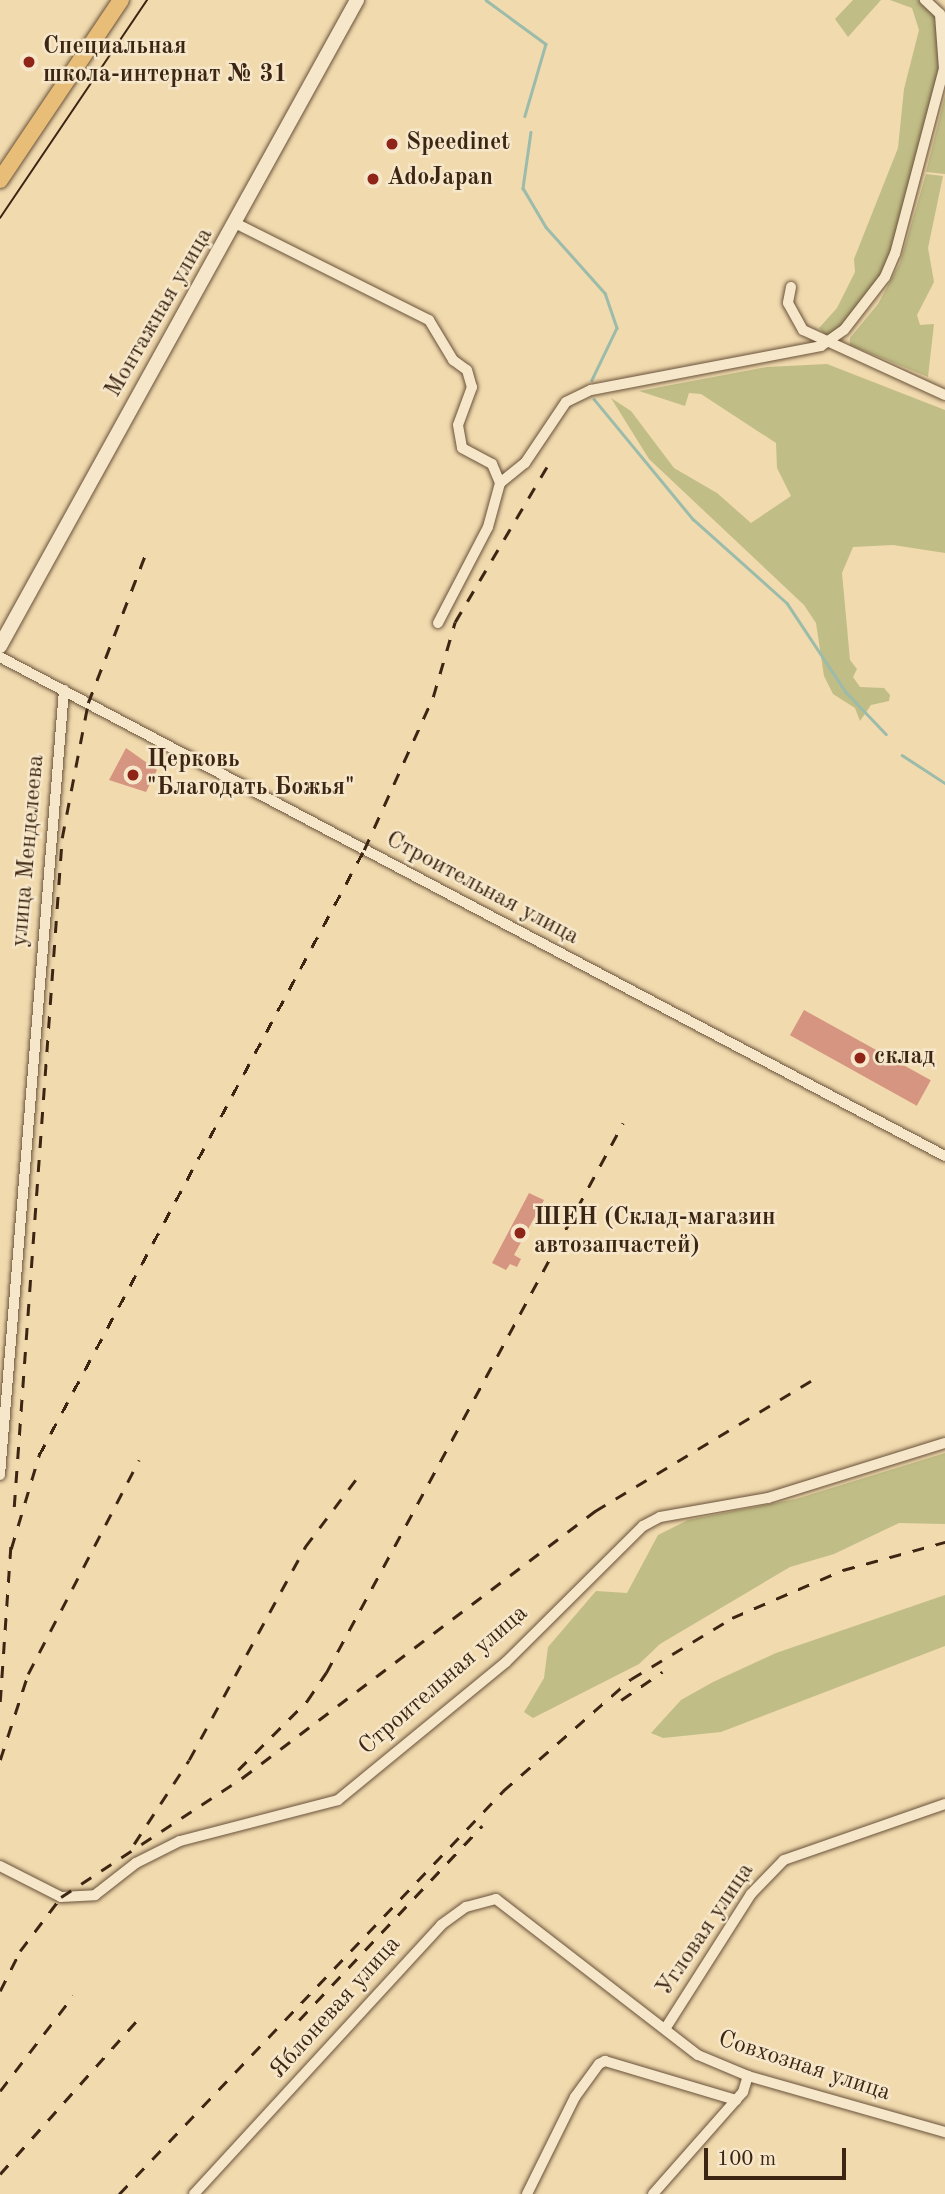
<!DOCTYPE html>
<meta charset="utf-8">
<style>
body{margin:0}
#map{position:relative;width:945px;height:2194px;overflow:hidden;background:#f1daae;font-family:"Old Standard TT",serif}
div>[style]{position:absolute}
.green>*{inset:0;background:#c1bd86}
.stream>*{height:2.5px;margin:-1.25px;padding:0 1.25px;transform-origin:1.25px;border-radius:1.25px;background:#9bbbab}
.building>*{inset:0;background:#d59580;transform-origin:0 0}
.roads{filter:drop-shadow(0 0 2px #69523a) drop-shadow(0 0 2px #69523a)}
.street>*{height:10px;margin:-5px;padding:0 5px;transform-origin:5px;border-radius:5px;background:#f6e7ca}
.secondary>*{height:14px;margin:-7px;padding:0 7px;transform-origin:7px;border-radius:7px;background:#f6e7ca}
.primary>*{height:16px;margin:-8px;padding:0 8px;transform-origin:8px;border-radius:8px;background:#e8bd77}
.tram>*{height:2px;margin:-1px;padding:0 1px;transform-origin:1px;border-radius:1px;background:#3c2513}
.rail>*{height:2.5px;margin-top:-1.25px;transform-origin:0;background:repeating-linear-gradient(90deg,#3c2513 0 12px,transparent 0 24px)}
.dots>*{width:19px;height:19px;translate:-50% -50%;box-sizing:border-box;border:4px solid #f6e7ca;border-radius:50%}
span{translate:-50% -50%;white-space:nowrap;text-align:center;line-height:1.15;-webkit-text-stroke:5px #f6e7ca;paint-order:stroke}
.poi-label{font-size:24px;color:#3c2513;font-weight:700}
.left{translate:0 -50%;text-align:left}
.street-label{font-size:24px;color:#3c2513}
.scale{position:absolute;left:704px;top:2148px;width:142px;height:32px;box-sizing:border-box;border:4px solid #3c2513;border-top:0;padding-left:9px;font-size:21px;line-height:24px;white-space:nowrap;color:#3c2513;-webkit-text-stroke:5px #f6e7ca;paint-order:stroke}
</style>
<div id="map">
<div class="green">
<div style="clip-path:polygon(853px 0,881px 0,848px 37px,835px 19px)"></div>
<div style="clip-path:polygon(890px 0,922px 0,938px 15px,942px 68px,892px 252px,882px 275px,842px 328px,827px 337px,819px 328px,837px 308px,855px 272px,854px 259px,898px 148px,904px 89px,919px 30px,912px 8px)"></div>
<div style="clip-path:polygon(945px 96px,945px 174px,926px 172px)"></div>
<div style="clip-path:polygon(926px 174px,943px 176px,928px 248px,934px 282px,917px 315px,920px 325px,934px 324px,928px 377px,850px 345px,850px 338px,878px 304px,900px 263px)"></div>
<div style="clip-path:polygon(827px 364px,945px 410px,945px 553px,893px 545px,853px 547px,842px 573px,850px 660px,857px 669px,853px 677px,860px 687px,884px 688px,890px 695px,889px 701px,871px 705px,860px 721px,855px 708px,833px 694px,824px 676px,816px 623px,804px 605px,649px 459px,611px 398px,631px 411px,674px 468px,717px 493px,751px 523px,791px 496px,777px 468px,776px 443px,701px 394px,689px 393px,685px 406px,639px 391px,767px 367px)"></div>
<div style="clip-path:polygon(945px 1453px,945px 1524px,899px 1523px,834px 1554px,790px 1567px,660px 1644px,639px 1664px,533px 1718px,524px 1712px,544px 1678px,548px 1647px,596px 1591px,627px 1593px,658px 1535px,688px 1520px,796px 1499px)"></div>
<div style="clip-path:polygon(945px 1595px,945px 1646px,721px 1732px,663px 1738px,651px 1733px,681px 1700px,713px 1682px,776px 1653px)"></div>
</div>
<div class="stream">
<div style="left:486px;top:0;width:74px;rotate:36.3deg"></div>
<div style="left:546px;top:44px;width:75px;rotate:106.3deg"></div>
<div style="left:531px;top:132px;width:57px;rotate:98.1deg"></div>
<div style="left:523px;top:188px;width:45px;rotate:59.5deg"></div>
<div style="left:546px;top:227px;width:89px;rotate:48.2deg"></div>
<div style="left:605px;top:293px;width:37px;rotate:71deg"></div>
<div style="left:617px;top:328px;width:58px;rotate:115.7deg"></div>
<div style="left:594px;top:399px;width:156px;rotate:50.5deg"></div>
<div style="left:693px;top:519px;width:126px;rotate:41.8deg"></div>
<div style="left:787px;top:603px;width:107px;rotate:56.5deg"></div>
<div style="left:846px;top:692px;width:58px;rotate:46.4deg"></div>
<div style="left:902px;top:755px;width:51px;rotate:33.1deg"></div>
</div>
<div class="building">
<div style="clip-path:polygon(126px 748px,157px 770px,146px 792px,109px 780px)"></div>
<div style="left:804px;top:1010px;width:145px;height:29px;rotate:29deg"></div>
<div style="clip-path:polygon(529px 1193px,544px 1200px,514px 1255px,521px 1259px,517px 1267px,510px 1264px,506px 1270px,492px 1263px)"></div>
</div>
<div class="roads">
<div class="street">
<div style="left:237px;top:224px;width:215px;rotate:26.6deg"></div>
<div style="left:429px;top:320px;width:47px;rotate:59deg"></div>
<div style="left:453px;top:360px;width:17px;rotate:36deg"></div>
<div style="left:467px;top:370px;width:18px;rotate:74deg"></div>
<div style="left:472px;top:387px;width:40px;rotate:110.2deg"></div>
<div style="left:458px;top:425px;width:23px;rotate:80deg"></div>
<div style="left:462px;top:448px;width:34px;rotate:28deg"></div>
<div style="left:492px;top:464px;width:21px;rotate:67deg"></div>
<div style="left:791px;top:287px;width:16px;rotate:101deg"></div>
<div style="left:788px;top:303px;width:31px;rotate:61deg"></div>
<div style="left:803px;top:330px;width:156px;rotate:24.6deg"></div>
<div style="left:438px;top:623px;width:108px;rotate:-62.5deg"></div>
<div style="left:488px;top:527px;width:46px;rotate:-74.7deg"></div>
<div style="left:500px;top:483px;width:32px;rotate:-39deg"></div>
<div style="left:525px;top:463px;width:73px;rotate:-56.1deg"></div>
<div style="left:566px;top:402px;width:28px;rotate:-26deg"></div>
<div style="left:591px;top:390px;width:234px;rotate:-10.8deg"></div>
<div style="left:821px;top:346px;width:28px;rotate:-35deg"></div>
<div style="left:844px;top:330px;width:67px;rotate:-52.3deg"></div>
<div style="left:885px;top:277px;width:25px;rotate:-67deg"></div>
<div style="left:895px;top:254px;width:191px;rotate:-75.2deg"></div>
<div style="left:944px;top:69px;width:55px;rotate:-94.2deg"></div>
<div style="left:940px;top:14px;width:21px;rotate:-137deg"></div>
<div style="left:0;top:657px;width:1069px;rotate:27.84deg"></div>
<div style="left:0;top:1475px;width:788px;rotate:-85.34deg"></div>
<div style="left:0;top:1866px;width:68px;rotate:26.9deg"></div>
<div style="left:61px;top:1897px;width:34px;rotate:-3deg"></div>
<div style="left:95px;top:1895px;width:52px;rotate:-38deg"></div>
<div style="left:136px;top:1863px;width:49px;rotate:-26.6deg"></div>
<div style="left:180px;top:1841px;width:163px;rotate:-14.5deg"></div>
<div style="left:338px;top:1800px;width:217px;rotate:-39.4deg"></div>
<div style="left:506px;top:1662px;width:193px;rotate:-44.8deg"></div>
<div style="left:643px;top:1526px;width:19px;rotate:-28deg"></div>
<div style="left:660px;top:1517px;width:110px;rotate:-10deg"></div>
<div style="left:768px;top:1498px;width:185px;rotate:-17.3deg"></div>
<div style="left:665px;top:2029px;width:160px;rotate:-57.5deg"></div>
<div style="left:751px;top:1894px;width:47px;rotate:-45.9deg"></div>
<div style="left:784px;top:1860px;width:170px;rotate:-19.2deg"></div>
<div style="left:194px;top:2194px;width:365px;rotate:-47.4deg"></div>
<div style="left:441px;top:1925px;width:31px;rotate:-36deg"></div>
<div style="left:466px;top:1907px;width:31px;rotate:-15deg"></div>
<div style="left:496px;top:1899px;width:255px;rotate:37.7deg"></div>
<div style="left:698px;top:2055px;width:54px;rotate:22.8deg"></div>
<div style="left:748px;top:2076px;width:205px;rotate:15.9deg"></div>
<div style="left:527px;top:2194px;width:108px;rotate:-63.7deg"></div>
<div style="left:575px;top:2097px;width:41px;rotate:-54deg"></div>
<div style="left:599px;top:2064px;width:7px;rotate:-27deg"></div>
<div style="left:605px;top:2061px;width:137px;rotate:16.6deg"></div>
<div style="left:653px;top:2194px;width:136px;rotate:-48.6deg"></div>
<div style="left:743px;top:2092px;width:17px;rotate:-73deg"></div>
</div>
<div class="secondary">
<div style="left:0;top:646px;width:738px;rotate:-61.07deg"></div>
</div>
<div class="primary">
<div style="left:0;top:180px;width:217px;rotate:-56.1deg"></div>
</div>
</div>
<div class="tram">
<div style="left:0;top:218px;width:263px;rotate:-56deg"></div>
</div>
<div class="rail">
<div style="left:14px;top:1507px;width:671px;rotate:-85.9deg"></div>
<div style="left:62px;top:838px;width:137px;rotate:-79.1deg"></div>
<div style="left:88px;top:703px;width:164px;rotate:-68.9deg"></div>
<div style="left:11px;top:1549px;width:98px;rotate:-73.4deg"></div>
<div style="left:39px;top:1455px;width:687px;rotate:-61.76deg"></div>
<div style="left:364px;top:850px;width:168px;rotate:-65.7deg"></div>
<div style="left:433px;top:697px;width:78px;rotate:-73.7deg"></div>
<div style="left:455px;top:622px;width:185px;rotate:-59.4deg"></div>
<div style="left:621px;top:1700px;width:50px;rotate:-34.3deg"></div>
<div style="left:0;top:1702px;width:160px;rotate:-86.1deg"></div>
<div style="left:0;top:1760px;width:90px;rotate:-72deg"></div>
<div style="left:28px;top:1674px;width:241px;rotate:-62.6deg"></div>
<div style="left:238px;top:1770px;width:98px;rotate:-45deg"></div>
<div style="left:307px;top:1701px;width:34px;rotate:-56deg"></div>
<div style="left:326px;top:1673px;width:625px;rotate:-61.63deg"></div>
<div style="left:134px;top:1844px;width:100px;rotate:-56.8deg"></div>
<div style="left:189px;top:1760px;width:243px;rotate:-61.4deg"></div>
<div style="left:305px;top:1547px;width:86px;rotate:-53deg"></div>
<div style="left:0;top:1991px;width:45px;rotate:-63.4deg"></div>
<div style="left:20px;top:1951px;width:68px;rotate:-52.8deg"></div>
<div style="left:61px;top:1897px;width:217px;rotate:-33.3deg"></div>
<div style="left:242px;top:1778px;width:443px;rotate:-37.1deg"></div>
<div style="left:595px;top:1511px;width:259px;rotate:-31.1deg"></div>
<div style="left:299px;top:2020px;width:267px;rotate:-46.7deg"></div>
<div style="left:0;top:2091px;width:120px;rotate:-52.5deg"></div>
<div style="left:0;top:2174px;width:212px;rotate:-48.3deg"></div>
<div style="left:119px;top:2194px;width:557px;rotate:-46.38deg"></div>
<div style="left:503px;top:1791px;width:170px;rotate:-41.2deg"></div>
<div style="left:631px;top:1679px;width:118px;rotate:-31.1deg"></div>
<div style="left:732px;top:1618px;width:121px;rotate:-23.4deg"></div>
<div style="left:843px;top:1570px;width:106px;rotate:-15.4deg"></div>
</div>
<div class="dots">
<div style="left:29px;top:62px;background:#8f2418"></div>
<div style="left:392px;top:144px;background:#8f2418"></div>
<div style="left:373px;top:179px;background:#8f2418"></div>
<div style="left:133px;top:775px;background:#8f2418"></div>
<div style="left:860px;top:1058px;background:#8f2418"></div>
<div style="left:520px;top:1233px;background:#8f2418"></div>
</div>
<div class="poi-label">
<span class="left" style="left:43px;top:62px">Специальная<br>школа-интернат № 31</span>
<span class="left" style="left:406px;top:144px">Speedinet</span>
<span class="left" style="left:387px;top:179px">AdoJapan</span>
<span class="left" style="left:147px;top:775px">Церковь<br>"Благодать Божья"</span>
<span class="left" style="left:874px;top:1058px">склад</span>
<span class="left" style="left:534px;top:1233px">ШЕН (Склад-магазин<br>автозапчастей)</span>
</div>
<div class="street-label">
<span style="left:160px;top:313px;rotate:-60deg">Монтажная улица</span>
<span style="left:29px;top:851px;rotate:-85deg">улица Менделеева</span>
<span style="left:482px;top:889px;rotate:28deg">Строительная улица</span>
<span style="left:444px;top:1681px;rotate:-41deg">Строительная улица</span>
<span style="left:706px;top:1930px;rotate:-56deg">Угловая улица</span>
<span style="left:336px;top:2008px;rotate:-48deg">Яблоневая улица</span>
<span style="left:804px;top:2067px;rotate:18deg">Совхозная улица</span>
</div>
<div class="scale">100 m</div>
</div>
